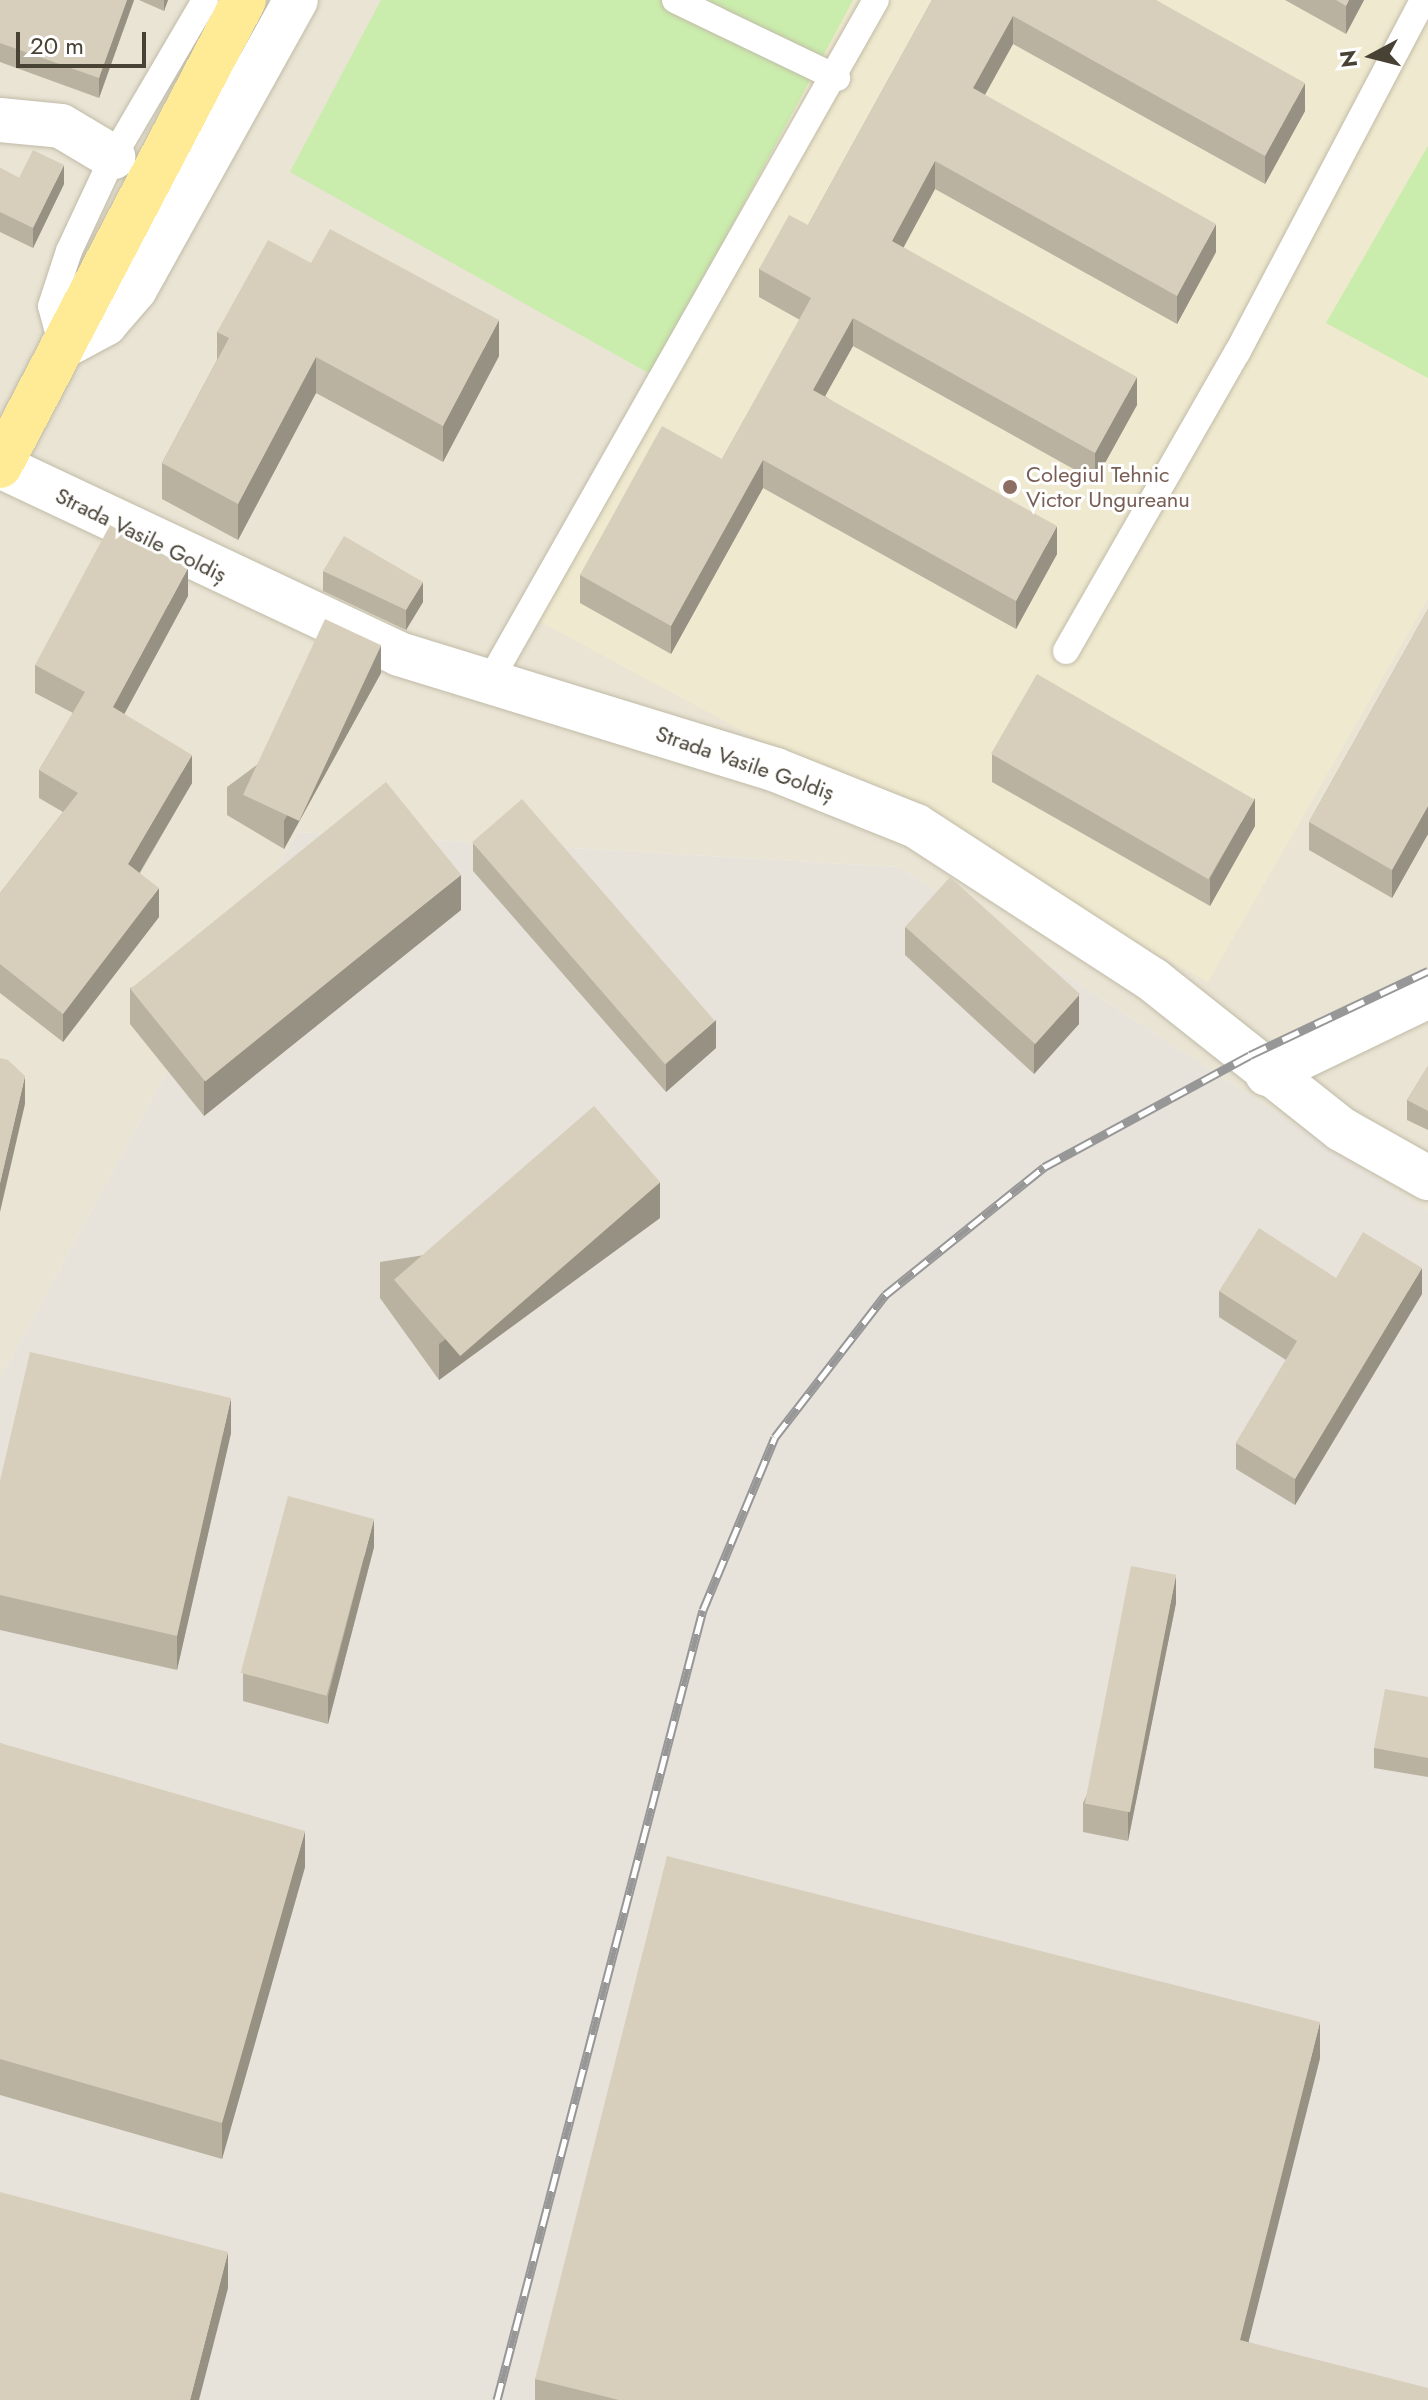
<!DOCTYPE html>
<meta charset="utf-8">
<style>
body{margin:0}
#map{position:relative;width:1428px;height:2400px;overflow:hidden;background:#f5f2e7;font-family:Jost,sans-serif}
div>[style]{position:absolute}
.residential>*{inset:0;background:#e9e4d4}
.industrial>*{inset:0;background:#e7e3db}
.education>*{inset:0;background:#efe9cf}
.green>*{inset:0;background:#caecac}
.roads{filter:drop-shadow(0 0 2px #c1bba8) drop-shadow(0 0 2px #c1bba8)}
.service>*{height:26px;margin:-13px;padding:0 13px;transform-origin:13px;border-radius:13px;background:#fff}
.minor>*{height:44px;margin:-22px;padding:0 22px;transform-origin:22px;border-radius:22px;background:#fff}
.primary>*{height:44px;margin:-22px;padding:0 22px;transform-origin:22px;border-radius:22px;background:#ffea95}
.rail>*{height:9px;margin-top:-4.5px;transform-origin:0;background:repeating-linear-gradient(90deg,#fff 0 18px,#979797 0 36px);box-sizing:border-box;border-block:2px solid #979797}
.wall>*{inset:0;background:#b9b2a1}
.shaded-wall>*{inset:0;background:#969183}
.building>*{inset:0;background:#d7cfbb;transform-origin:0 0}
.dots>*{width:22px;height:22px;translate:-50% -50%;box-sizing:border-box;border:4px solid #fff;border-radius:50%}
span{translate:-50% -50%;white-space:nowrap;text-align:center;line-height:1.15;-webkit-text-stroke:6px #fff;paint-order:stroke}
.education-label{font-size:22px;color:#785e54}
.left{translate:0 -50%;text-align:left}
.street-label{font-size:22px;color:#484235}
.north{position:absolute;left:1332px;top:16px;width:80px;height:80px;-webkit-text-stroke:6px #fff;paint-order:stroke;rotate:263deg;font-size:22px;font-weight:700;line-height:32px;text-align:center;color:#484235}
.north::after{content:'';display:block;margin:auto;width:28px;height:36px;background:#484235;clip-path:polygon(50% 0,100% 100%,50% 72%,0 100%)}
.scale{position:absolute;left:16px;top:32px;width:130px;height:36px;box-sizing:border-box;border:4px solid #484235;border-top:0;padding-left:10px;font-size:24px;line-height:28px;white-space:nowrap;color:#484235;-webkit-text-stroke:6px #fff;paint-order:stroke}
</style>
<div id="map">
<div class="residential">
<div style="clip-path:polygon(0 0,1428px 0,1428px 1211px,899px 867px,297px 832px,0 1379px)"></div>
</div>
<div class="industrial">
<div style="clip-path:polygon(297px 832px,899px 867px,1428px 1211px,1428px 2400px,0 2400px,0 1379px)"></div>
</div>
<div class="education">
<div style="clip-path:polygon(853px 0,1428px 0,1428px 599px,1208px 982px,524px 613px)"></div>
</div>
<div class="green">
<div style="clip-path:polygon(381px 0,853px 0,652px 375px,290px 172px)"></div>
<div style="clip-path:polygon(1428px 146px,1428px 378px,1326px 323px)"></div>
</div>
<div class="roads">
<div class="service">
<div style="left:675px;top:0;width:180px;rotate:25.7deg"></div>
<div style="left:62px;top:347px;width:42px;rotate:-105deg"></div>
<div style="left:51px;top:306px;width:58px;rotate:-71.9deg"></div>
<div style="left:69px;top:251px;width:104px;rotate:-64.9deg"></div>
<div style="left:113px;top:157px;width:182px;rotate:-59.6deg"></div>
<div style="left:1066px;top:651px;width:344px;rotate:-60.2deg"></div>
<div style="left:1237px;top:353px;width:399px;rotate:-62.2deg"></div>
<div style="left:488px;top:684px;width:786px;rotate:-60.44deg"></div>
</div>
<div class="minor">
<div style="left:0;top:120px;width:61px;rotate:5.6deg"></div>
<div style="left:61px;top:126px;width:61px;rotate:30.8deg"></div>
<div style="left:62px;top:347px;width:49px;rotate:-28.1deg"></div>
<div style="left:105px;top:324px;width:46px;rotate:-49.4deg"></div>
<div style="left:135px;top:289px;width:331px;rotate:-60.9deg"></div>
<div style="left:0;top:466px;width:441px;rotate:25.2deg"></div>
<div style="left:399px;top:654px;width:394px;rotate:17.1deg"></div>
<div style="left:776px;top:770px;width:151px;rotate:21.8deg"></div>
<div style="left:916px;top:826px;width:283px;rotate:33deg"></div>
<div style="left:1153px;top:980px;width:240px;rotate:38.4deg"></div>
<div style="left:1341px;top:1129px;width:100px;rotate:29.4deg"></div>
<div style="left:1267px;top:1074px;width:179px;rotate:-25.8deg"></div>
</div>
<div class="primary">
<div style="left:0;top:466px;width:526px;rotate:-62.36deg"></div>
</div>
</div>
<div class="rail">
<div style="left:497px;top:2400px;width:816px;rotate:-75.39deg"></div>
<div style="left:703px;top:1610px;width:187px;rotate:-67.4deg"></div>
<div style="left:775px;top:1437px;width:180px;rotate:-52.2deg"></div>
<div style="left:885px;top:1295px;width:204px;rotate:-38.8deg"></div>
<div style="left:1044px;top:1167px;width:234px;rotate:-28.5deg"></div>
<div style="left:1250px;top:1055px;width:197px;rotate:-25.3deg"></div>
</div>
<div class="wall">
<div style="clip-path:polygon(0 0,134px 0,99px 98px,0 62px)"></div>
<div style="clip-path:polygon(139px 0,168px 0,164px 11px)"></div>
<div style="clip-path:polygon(932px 0,1156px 0,1305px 111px,1265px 184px,1013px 44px,985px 95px,1216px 252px,1177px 324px,935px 189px,903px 247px,1137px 405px,1095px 481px,853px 346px,825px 396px,1057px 554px,1016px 629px,763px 488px,671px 654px,580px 603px,580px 575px,722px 459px,800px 320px,759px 297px,759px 269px,808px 225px)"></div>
<div style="clip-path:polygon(1285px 0,1364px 0,1346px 34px)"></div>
<div style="clip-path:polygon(0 168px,19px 178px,64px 184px,33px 248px,0 232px)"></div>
<div style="clip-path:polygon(311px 263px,499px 356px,443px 462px,316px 393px,238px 540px,162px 499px,162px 463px,217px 360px,217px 332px)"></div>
<div style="clip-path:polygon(323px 571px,423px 602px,406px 630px,323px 591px)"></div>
<div style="clip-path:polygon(188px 596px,124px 714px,192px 783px,140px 873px,159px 917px,63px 1042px,0 993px,0 893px,63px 812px,39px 798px,39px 770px,73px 713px,35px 693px,35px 665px)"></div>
<div style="clip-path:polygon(1428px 609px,1428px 834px,1392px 898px,1309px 850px,1309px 822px)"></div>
<div style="clip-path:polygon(381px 673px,284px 849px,227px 815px,227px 787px)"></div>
<div style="clip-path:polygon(992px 754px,1255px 826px,1210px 906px,992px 782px)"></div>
<div style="clip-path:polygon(473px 843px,716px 1048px,666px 1092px,473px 871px)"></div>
<div style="clip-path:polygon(461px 910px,204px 1116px,130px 1024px,130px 988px)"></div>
<div style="clip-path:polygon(905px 927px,1079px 1024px,1034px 1074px,905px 955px)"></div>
<div style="clip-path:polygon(1428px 1066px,1428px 1130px,1407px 1120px,1407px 1100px)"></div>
<div style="clip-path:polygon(660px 1218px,439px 1380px,380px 1298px,380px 1262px)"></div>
<div style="clip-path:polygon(1336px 1278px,1422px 1294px,1295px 1505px,1236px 1469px,1236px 1443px,1286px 1360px,1219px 1317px,1219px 1291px)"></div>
<div style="clip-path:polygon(231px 1433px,177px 1670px,0 1630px,0 1481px)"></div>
<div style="clip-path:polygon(374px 1547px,328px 1724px,243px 1701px,243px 1673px)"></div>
<div style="clip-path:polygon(1176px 1603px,1128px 1841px,1083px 1832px,1083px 1803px)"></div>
<div style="clip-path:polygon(1428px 1697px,1428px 1777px,1374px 1768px,1374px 1748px)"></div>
<div style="clip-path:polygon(0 1743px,305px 1867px,222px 2159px,0 2095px)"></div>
<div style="clip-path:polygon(1320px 2058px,1248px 2342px,1428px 2400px,535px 2400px,535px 2379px)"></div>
</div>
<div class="shaded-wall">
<div style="clip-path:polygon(127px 0,134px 0,99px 98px,99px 78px)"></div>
<div style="clip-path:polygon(164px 0,168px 0,164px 11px)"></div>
<div style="clip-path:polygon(1349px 0,1364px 0,1346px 34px,1346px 6px)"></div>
<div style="clip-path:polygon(1013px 16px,1013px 44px,973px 116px,973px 88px)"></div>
<div style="clip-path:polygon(1305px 83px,1305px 111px,1265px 184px,1265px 156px)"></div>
<div style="clip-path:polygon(935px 161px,935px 189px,892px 269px,892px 241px)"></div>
<div style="clip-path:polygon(64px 165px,64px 184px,33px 248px,33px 228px)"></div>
<div style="clip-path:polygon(1216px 224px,1216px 252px,1177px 324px,1177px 296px)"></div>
<div style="clip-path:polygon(853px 318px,853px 346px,813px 418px,813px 390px)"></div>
<div style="clip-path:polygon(499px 320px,499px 356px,443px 462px,443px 426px)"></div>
<div style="clip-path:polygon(316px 357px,316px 393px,238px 540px,238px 504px)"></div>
<div style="clip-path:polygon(1137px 377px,1137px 405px,1095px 481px,1095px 453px)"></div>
<div style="clip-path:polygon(763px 460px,763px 488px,671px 654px,671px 626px)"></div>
<div style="clip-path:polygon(1057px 526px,1057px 554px,1016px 629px,1016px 601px)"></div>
<div style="clip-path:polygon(188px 568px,188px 596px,113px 735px,113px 707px)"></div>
<div style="clip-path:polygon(423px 582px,423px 602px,406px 630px,406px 610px)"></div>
<div style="clip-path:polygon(381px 645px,381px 673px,284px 849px,284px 821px)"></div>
<div style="clip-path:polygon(192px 755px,192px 783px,128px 892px,128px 864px)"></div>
<div style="clip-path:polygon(1255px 798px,1255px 826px,1210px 906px,1210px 878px)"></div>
<div style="clip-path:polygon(1428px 806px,1428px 834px,1392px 898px,1392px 870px)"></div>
<div style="clip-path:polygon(461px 875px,461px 910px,204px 1116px,204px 1080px)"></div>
<div style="clip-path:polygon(159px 888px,159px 917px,63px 1042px,63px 1014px)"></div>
<div style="clip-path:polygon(1079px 995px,1079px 1024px,1034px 1074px,1034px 1045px)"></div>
<div style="clip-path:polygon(716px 1020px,716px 1048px,666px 1092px,666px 1064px)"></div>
<div style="clip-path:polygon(25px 1076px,25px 1104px,0 1212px,0 1183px)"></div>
<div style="clip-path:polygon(660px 1182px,660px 1218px,439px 1380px,439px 1344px)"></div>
<div style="clip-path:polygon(1422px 1268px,1422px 1294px,1295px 1505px,1295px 1479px)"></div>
<div style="clip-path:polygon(231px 1398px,231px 1433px,177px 1670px,177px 1636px)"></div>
<div style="clip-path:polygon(374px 1519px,374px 1547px,328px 1724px,328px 1696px)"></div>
<div style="clip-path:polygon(1176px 1575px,1176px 1603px,1128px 1841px,1128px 1813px)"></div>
<div style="clip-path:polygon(305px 1831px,305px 1867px,222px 2159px,222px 2123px)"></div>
<div style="clip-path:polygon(1320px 2022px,1320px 2058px,1240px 2376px,1240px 2340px)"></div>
<div style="clip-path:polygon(228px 2252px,228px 2288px,199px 2400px,190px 2400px)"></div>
</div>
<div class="building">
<div style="clip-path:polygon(0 0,127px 0,99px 78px,0 43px)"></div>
<div style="clip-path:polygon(932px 0,1156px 0,1305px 83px,1265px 156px,1013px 16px,973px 88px,1216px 224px,1177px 296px,935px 161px,892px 241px,1137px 377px,1095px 453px,853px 318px,813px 390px,1057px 526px,1016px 601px,763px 460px,671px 626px,580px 575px,662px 426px,722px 459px,811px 298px,759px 269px,789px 215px,808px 225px)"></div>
<div style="clip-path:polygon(1336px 0,1349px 0,1346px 6px)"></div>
<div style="clip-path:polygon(33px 150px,64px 165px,33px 228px,0 212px,0 168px,19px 178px)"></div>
<div style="clip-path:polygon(330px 229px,499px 320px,443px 426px,316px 357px,238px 504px,162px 463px,229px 338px,217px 332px,268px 240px,311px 263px)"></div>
<div style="clip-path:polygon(110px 525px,188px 568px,113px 707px,108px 704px,192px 755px,128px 864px,159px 888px,63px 1014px,0 964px,0 893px,78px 793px,39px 770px,85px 692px,35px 665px)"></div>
<div style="clip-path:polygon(344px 536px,423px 582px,406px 610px,323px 571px)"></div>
<div style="clip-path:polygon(1428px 609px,1428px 806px,1392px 870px,1309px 822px)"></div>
<div style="left:325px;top:619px;width:62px;height:194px;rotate:25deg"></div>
<div style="left:1037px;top:674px;width:251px;height:92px;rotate:30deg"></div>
<div style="left:386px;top:782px;width:119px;height:329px;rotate:51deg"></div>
<div style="left:522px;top:799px;width:294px;height:66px;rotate:49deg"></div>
<div style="left:950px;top:877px;width:175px;height:67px;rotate:42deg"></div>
<div style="clip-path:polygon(0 1058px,8px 1060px,25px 1076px,0 1183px)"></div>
<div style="clip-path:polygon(1428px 1066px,1428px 1111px,1407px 1100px)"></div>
<div style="left:594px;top:1106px;width:101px;height:265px;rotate:49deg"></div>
<div style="clip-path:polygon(1259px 1228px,1336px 1278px,1363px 1232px,1422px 1268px,1295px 1479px,1236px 1443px,1297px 1341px,1219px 1291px)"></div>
<div style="clip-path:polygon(30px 1352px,231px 1398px,177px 1636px,0 1595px,0 1481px)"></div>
<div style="left:288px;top:1496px;width:89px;height:183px;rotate:15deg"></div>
<div style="left:1131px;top:1566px;width:46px;height:242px;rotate:11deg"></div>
<div style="clip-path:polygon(1385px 1689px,1428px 1697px,1428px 1758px,1374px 1748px)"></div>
<div style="clip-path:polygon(0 1743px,305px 1831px,222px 2123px,0 2059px)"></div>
<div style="clip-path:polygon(667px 1856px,1320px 2022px,1240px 2340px,1428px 2388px,1428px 2400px,619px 2400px,535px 2379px)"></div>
<div style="clip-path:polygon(0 2192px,228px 2252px,190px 2400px,0 2400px)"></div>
</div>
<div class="dots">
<div style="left:1010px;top:487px;background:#8d6e63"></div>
</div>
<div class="education-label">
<span class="left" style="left:1026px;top:487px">Colegiul Tehnic<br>Victor Ungureanu</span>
</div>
<div class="street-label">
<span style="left:141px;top:535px;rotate:26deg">Strada Vasile Goldiș</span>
<span style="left:745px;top:763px;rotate:19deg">Strada Vasile Goldiș</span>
</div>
<div class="north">N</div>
<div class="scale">20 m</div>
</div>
